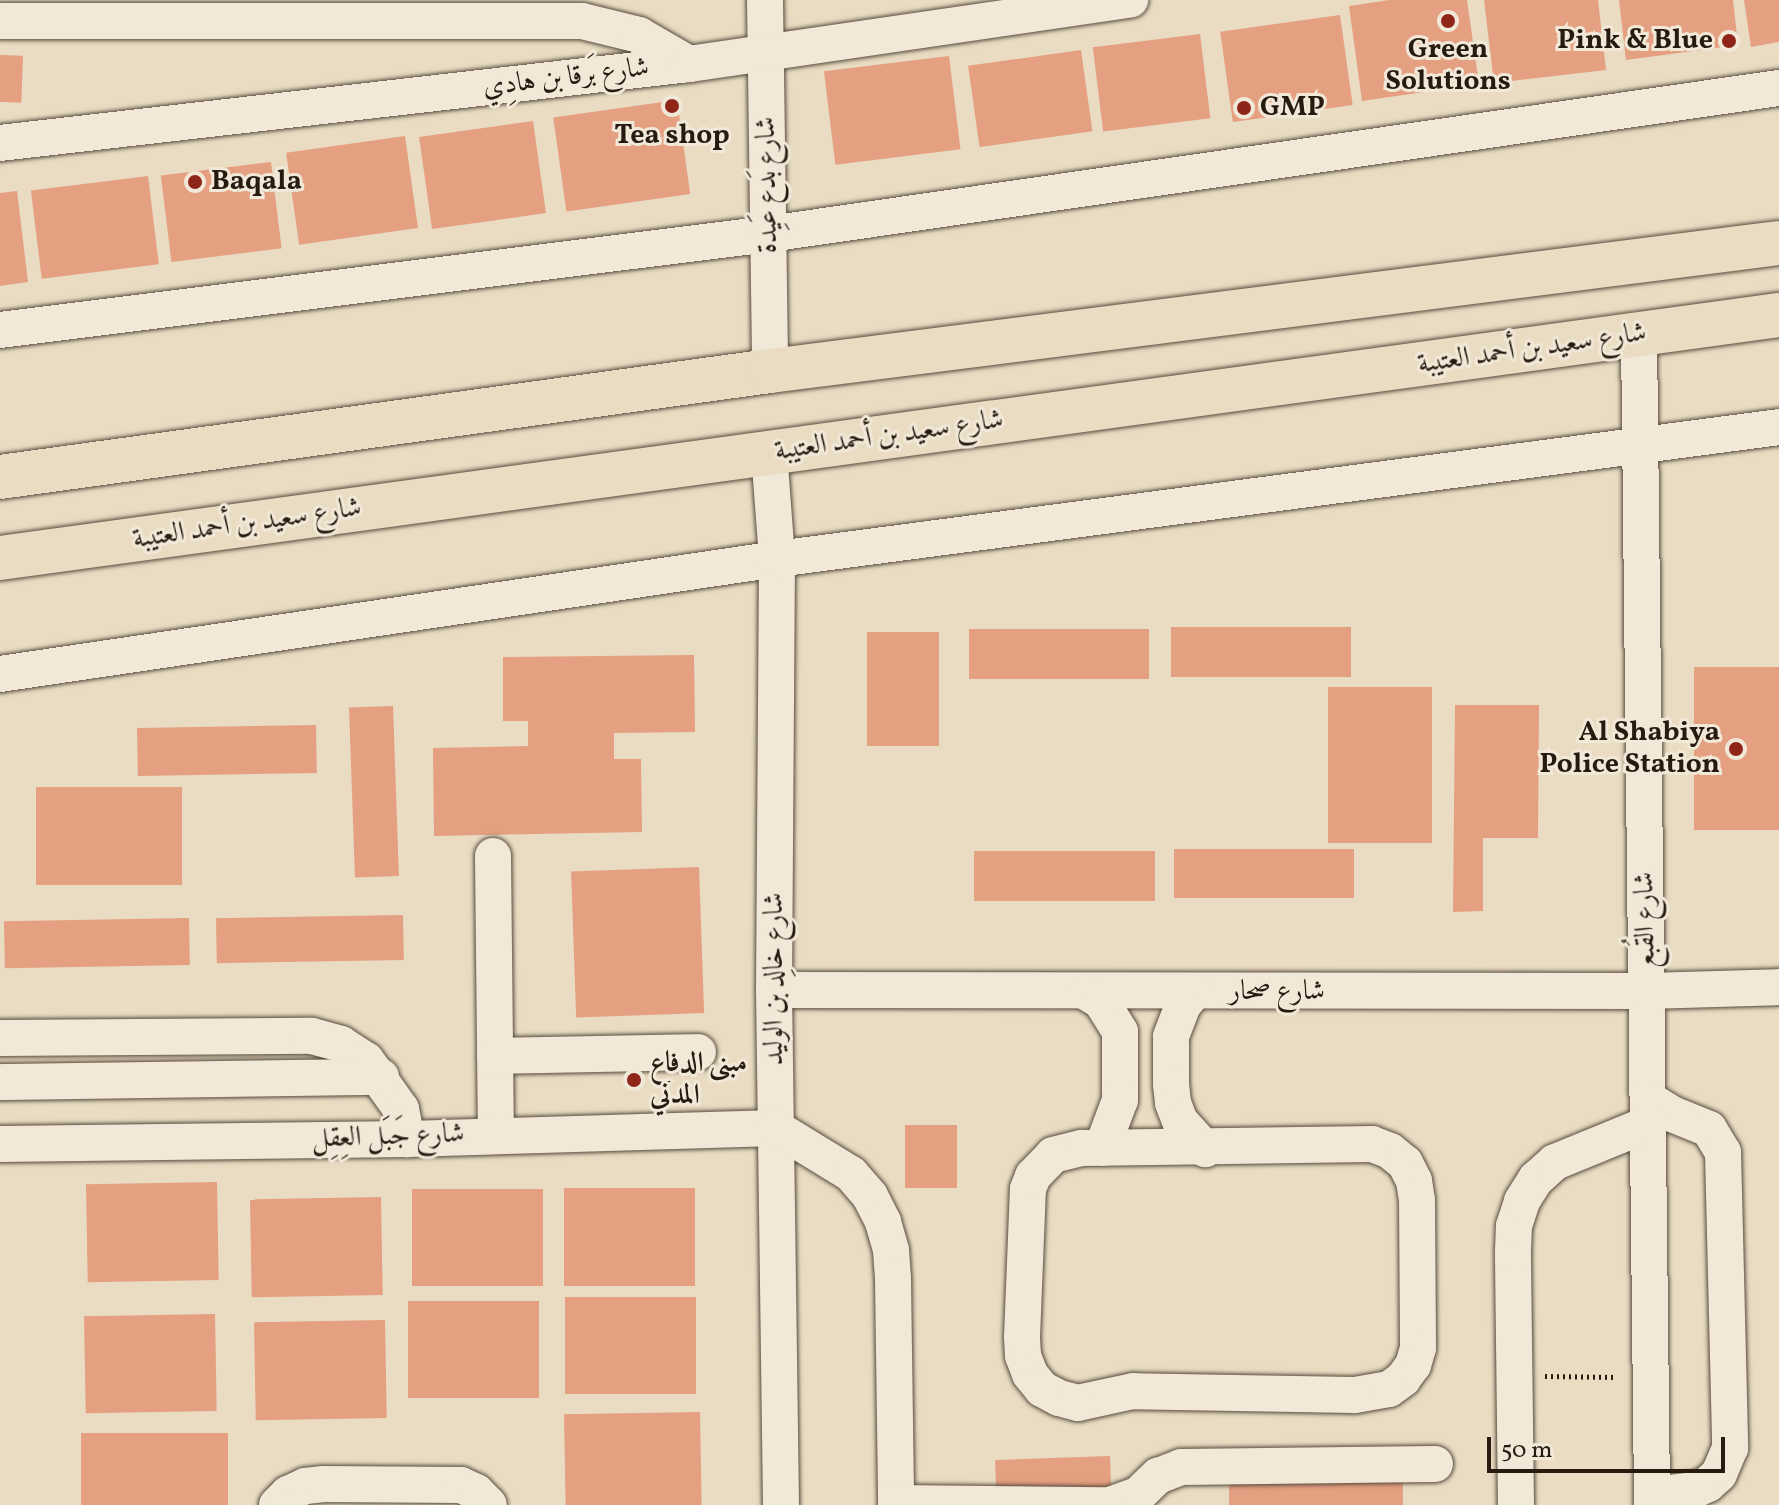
<!DOCTYPE html>
<meta charset="utf-8">
<style>
body{margin:0}
#map{position:relative;width:1779px;height:1505px;overflow:hidden;background:#e9dcc3;font-family:Vollkorn,Amiri,serif}
div>[style]{position:absolute}
.building>*{inset:0;background:#e59f81;transform-origin:0 0}
.path>*{height:5px;margin-top:-2.5px;transform-origin:0;background:repeating-linear-gradient(90deg,#271b10 0 2px,transparent 0 6px)}
.roads{filter:drop-shadow(0 0 2px #584b3d) drop-shadow(0 0 2px #584b3d)}
.minor>*{height:36px;margin:-18px;padding:0 18px;transform-origin:18px;border-radius:18px;background:#f1e8d8}
.major>*{height:44px;margin:-22px;padding:0 22px;transform-origin:22px;border-radius:22px;background:#e9dcc3}
.dots>*{width:22px;height:22px;translate:-50% -50%;box-sizing:border-box;border:4px solid #f1e8d8;border-radius:50%}
span{translate:-50% -50%;white-space:nowrap;text-align:center;line-height:1.15;-webkit-text-stroke:6px #f1e8d8;paint-order:stroke}
.poi-label{font-size:28px;color:#271b10;font-weight:700}
.right{translate:-100% -50%;text-align:right}
.left{translate:0 -50%;text-align:left}
.street-label{font-size:28px;color:#271b10}
.scale{position:absolute;left:1487px;top:1437px;width:238px;height:36px;box-sizing:border-box;border:4px solid #271b10;border-top:0;padding-left:10px;font-size:24px;line-height:28px;white-space:nowrap;color:#271b10;-webkit-text-stroke:6px #f1e8d8;paint-order:stroke}
</style>
<div id="map">
<div class="building">
<div style="clip-path:polygon(1389px 0,1467px 0,1479px 84px,1362px 101px,1349px 6px)"></div>
<div style="clip-path:polygon(1484px 0,1598px 0,1606px 70px,1494px 83px)"></div>
<div style="clip-path:polygon(1619px 0,1733px 0,1738px 45px,1626px 60px)"></div>
<div style="clip-path:polygon(1744px 0,1779px 0,1779px 42px,1751px 47px)"></div>
<div style="left:1340px;top:15px;width:91px;height:121px;rotate:82deg"></div>
<div style="left:1200px;top:34px;width:85px;height:108px;rotate:83deg"></div>
<div style="left:1081px;top:50px;width:82px;height:114px;rotate:82deg"></div>
<div style="left:0;top:55px;width:23px;height:47px;rotate:2deg"></div>
<div style="left:949px;top:56px;width:94px;height:126px;rotate:83deg"></div>
<div style="left:677px;top:100px;width:95px;height:125px;rotate:82deg"></div>
<div style="left:533px;top:121px;width:93px;height:115px;rotate:82deg"></div>
<div style="left:405px;top:136px;width:93px;height:120px;rotate:82deg"></div>
<div style="left:271px;top:162px;width:87px;height:111px;rotate:83deg"></div>
<div style="left:148px;top:176px;width:89px;height:118px;rotate:83deg"></div>
<div style="clip-path:polygon(17px 191px,28px 282px,0 286px,0 193px)"></div>
<div style="left:1171px;top:627px;width:180px;height:50px"></div>
<div style="left:969px;top:629px;width:180px;height:50px"></div>
<div style="left:867px;top:632px;width:72px;height:114px"></div>
<div style="clip-path:polygon(694px 655px,695px 732px,614px 733px,614px 759px,641px 759px,642px 832px,434px 836px,433px 748px,528px 746px,528px 721px,503px 721px,503px 657px)"></div>
<div style="left:1779px;top:667px;width:163px;height:85px;rotate:90deg"></div>
<div style="left:1328px;top:687px;width:104px;height:156px"></div>
<div style="clip-path:polygon(1455px 705px,1539px 705px,1538px 838px,1483px 838px,1483px 911px,1453px 912px)"></div>
<div style="left:393px;top:706px;width:170px;height:44px;rotate:88deg"></div>
<div style="left:316px;top:725px;width:48px;height:179px;rotate:89deg"></div>
<div style="left:182px;top:787px;width:98px;height:146px;rotate:90deg"></div>
<div style="left:1174px;top:849px;width:180px;height:49px"></div>
<div style="left:974px;top:851px;width:181px;height:50px"></div>
<div style="left:699px;top:867px;width:146px;height:128px;rotate:88deg"></div>
<div style="left:403px;top:915px;width:45px;height:187px;rotate:89deg"></div>
<div style="left:189px;top:918px;width:47px;height:185px;rotate:89deg"></div>
<div style="left:957px;top:1125px;width:63px;height:52px;rotate:90deg"></div>
<div style="left:217px;top:1182px;width:98px;height:131px;rotate:89deg"></div>
<div style="left:695px;top:1188px;width:98px;height:131px;rotate:90deg"></div>
<div style="left:543px;top:1189px;width:97px;height:131px;rotate:90deg"></div>
<div style="left:381px;top:1197px;width:98px;height:131px;rotate:89deg"></div>
<div style="left:696px;top:1297px;width:97px;height:131px;rotate:90deg"></div>
<div style="left:539px;top:1301px;width:97px;height:131px;rotate:90deg"></div>
<div style="left:215px;top:1314px;width:97px;height:131px;rotate:89deg"></div>
<div style="left:385px;top:1320px;width:98px;height:131px;rotate:89deg"></div>
<div style="left:700px;top:1412px;width:93px;height:136px;rotate:89deg"></div>
<div style="left:228px;top:1433px;width:72px;height:147px;rotate:90deg"></div>
<div style="left:1110px;top:1456px;width:31px;height:115px;rotate:88deg"></div>
<div style="left:1403px;top:1482px;width:23px;height:174px;rotate:90deg"></div>
</div>
<div class="path">
<div style="left:1545px;top:1376px;width:72px;rotate:0.8deg"></div>
</div>
<div class="roads">
<div class="minor">
<div style="left:765px;top:0;width:371px;rotate:89.2deg"></div>
<div style="left:0;top:21px;width:582px"></div>
<div style="left:582px;top:21px;width:59px;rotate:13.8deg"></div>
<div style="left:639px;top:35px;width:58px;rotate:30.1deg"></div>
<div style="left:0;top:143px;width:694px;rotate:-6.54deg"></div>
<div style="left:689px;top:64px;width:446px;rotate:-8.3deg"></div>
<div style="left:0;top:330px;width:775px;rotate:-7.12deg"></div>
<div style="left:769px;top:234px;width:1020px;rotate:-8.23deg"></div>
<div style="left:1639px;top:334px;width:1171px;rotate:89.36deg"></div>
<div style="left:769px;top:452px;width:107px;rotate:85.7deg"></div>
<div style="left:777px;top:559px;width:431px;rotate:90.4deg"></div>
<div style="left:774px;top:990px;width:515px;rotate:89.22deg"></div>
<div style="left:0;top:674px;width:785px;rotate:-8.42deg"></div>
<div style="left:777px;top:559px;width:1011px;rotate:-7.5deg"></div>
<div style="left:493px;top:856px;width:278px;rotate:89.4deg"></div>
<div style="left:774px;top:990px;width:873px;rotate:0.07deg"></div>
<div style="left:1647px;top:991px;width:132px;rotate:-1.7deg"></div>
<div style="left:1086px;top:992px;width:17px;rotate:31deg"></div>
<div style="left:1101px;top:1001px;width:36px;rotate:58deg"></div>
<div style="left:1120px;top:1032px;width:68px;rotate:90deg"></div>
<div style="left:1120px;top:1100px;width:51px;rotate:110.6deg"></div>
<div style="left:1194px;top:992px;width:17px;rotate:130deg"></div>
<div style="left:1183px;top:1005px;width:34px;rotate:111deg"></div>
<div style="left:1171px;top:1037px;width:47px;rotate:90deg"></div>
<div style="left:1171px;top:1084px;width:19px;rotate:84deg"></div>
<div style="left:1173px;top:1103px;width:19px;rotate:69deg"></div>
<div style="left:1180px;top:1121px;width:38px;rotate:48deg"></div>
<div style="left:0;top:1038px;width:312px;rotate:-0.4deg"></div>
<div style="left:312px;top:1036px;width:30px;rotate:15deg"></div>
<div style="left:341px;top:1044px;width:30px;rotate:33deg"></div>
<div style="left:366px;top:1060px;width:60px;rotate:54.5deg"></div>
<div style="left:401px;top:1109px;width:31px;rotate:79deg"></div>
<div style="left:495px;top:1056px;width:203px;rotate:-1.1deg"></div>
<div style="left:0;top:1082px;width:381px;rotate:-0.8deg"></div>
<div style="left:1648px;top:1099px;width:28px;rotate:32deg"></div>
<div style="left:1672px;top:1114px;width:40px;rotate:22deg"></div>
<div style="left:1709px;top:1129px;width:27px;rotate:59deg"></div>
<div style="left:1723px;top:1152px;width:296px;rotate:88.6deg"></div>
<div style="left:1730px;top:1448px;width:28px;rotate:113deg"></div>
<div style="left:1719px;top:1474px;width:15px;rotate:138deg"></div>
<div style="left:1708px;top:1484px;width:14px;rotate:155deg"></div>
<div style="left:1695px;top:1490px;width:43px;rotate:173.4deg"></div>
<div style="left:0;top:1144px;width:407px;rotate:-0.7deg"></div>
<div style="left:407px;top:1139px;width:369px;rotate:-1.7deg"></div>
<div style="left:776px;top:1128px;width:88px;rotate:31.5deg"></div>
<div style="left:851px;top:1174px;width:29px;rotate:49deg"></div>
<div style="left:870px;top:1196px;width:29px;rotate:63deg"></div>
<div style="left:883px;top:1222px;width:29px;rotate:74deg"></div>
<div style="left:891px;top:1250px;width:29px;rotate:86deg"></div>
<div style="left:893px;top:1279px;width:226px;rotate:89.2deg"></div>
<div style="left:1372px;top:1144px;width:19px;rotate:21deg"></div>
<div style="left:1390px;top:1151px;width:19px;rotate:39deg"></div>
<div style="left:1405px;top:1163px;width:20px;rotate:63deg"></div>
<div style="left:1414px;top:1181px;width:19px;rotate:81deg"></div>
<div style="left:1417px;top:1200px;width:148px;rotate:89.6deg"></div>
<div style="left:1418px;top:1348px;width:18px;rotate:106deg"></div>
<div style="left:1413px;top:1365px;width:17px;rotate:126deg"></div>
<div style="left:1403px;top:1379px;width:17px;rotate:144deg"></div>
<div style="left:1389px;top:1389px;width:36px;rotate:170deg"></div>
<div style="left:1354px;top:1395px;width:221px;rotate:-179deg"></div>
<div style="left:1133px;top:1391px;width:56px;rotate:167.7deg"></div>
<div style="left:1078px;top:1403px;width:20px;rotate:-165deg"></div>
<div style="left:1059px;top:1398px;width:19px;rotate:-152deg"></div>
<div style="left:1042px;top:1389px;width:19px;rotate:-129deg"></div>
<div style="left:1030px;top:1374px;width:19px;rotate:-111deg"></div>
<div style="left:1023px;top:1356px;width:19px;rotate:-93deg"></div>
<div style="left:1022px;top:1337px;width:148px;rotate:-87.7deg"></div>
<div style="left:1028px;top:1189px;width:14px;rotate:-69deg"></div>
<div style="left:1033px;top:1176px;width:29px;rotate:-46deg"></div>
<div style="left:1053px;top:1155px;width:30px;rotate:-14deg"></div>
<div style="left:1082px;top:1148px;width:290px;rotate:-0.8deg"></div>
<div style="left:896px;top:1503px;width:208px;rotate:0.6deg"></div>
<div style="left:277px;top:1505px;width:16px;rotate:-45deg"></div>
<div style="left:288px;top:1494px;width:19px;rotate:-25deg"></div>
<div style="left:305px;top:1486px;width:19px;rotate:-6deg"></div>
<div style="left:324px;top:1484px;width:137px;rotate:0.4deg"></div>
<div style="left:461px;top:1485px;width:17px;rotate:25deg"></div>
<div style="left:476px;top:1492px;width:18px;rotate:45deg"></div>
<div style="left:1110px;top:1505px;width:30px;rotate:-20deg"></div>
<div style="left:1138px;top:1495px;width:28px;rotate:-44deg"></div>
<div style="left:1158px;top:1476px;width:25px;rotate:-21deg"></div>
<div style="left:1181px;top:1467px;width:254px;rotate:-0.7deg"></div>
<div style="left:1516px;top:1505px;width:253px;rotate:-90.7deg"></div>
<div style="left:1513px;top:1252px;width:26px;rotate:-88deg"></div>
<div style="left:1514px;top:1226px;width:26px;rotate:-72deg"></div>
<div style="left:1522px;top:1201px;width:26px;rotate:-58deg"></div>
<div style="left:1536px;top:1179px;width:25px;rotate:-42deg"></div>
<div style="left:1555px;top:1162px;width:100px;rotate:-22.2deg"></div>
</div>
<div class="major">
<div style="left:0;top:477px;width:777px;rotate:-7.84deg"></div>
<div style="left:770px;top:371px;width:1017px;rotate:-7.23deg"></div>
<div style="left:0;top:558px;width:1796px;rotate:-7.78deg"></div>
</div>
</div>
<div class="dots">
<div style="left:1448px;top:21px;background:#8f2418"></div>
<div style="left:1729px;top:41px;background:#8f2418"></div>
<div style="left:672px;top:106px;background:#8f2418"></div>
<div style="left:1244px;top:108px;background:#8f2418"></div>
<div style="left:195px;top:182px;background:#8f2418"></div>
<div style="left:1736px;top:749px;background:#8f2418"></div>
<div style="left:634px;top:1080px;background:#8f2418"></div>
</div>
<div class="poi-label">
<span class="right" style="left:1713px;top:41px">Pink &amp; Blue</span>
<span style="left:1448px;top:66px">Green<br>Solutions</span>
<span class="left" style="left:1260px;top:108px">GMP</span>
<span style="left:672px;top:136px">Tea shop</span>
<span class="left" style="left:211px;top:182px">Baqala</span>
<span class="right" style="left:1720px;top:749px">Al Shabiya<br>Police Station</span>
<span class="left" style="left:650px;top:1080px">مبنى الدفاع<br>المدني</span>
</div>
<div class="street-label">
<span style="left:566px;top:78px;rotate:-7deg">شارع بَرقا بن هادِي</span>
<span style="left:768px;top:185px;rotate:-91deg">شارع بَدع عَيِدة</span>
<span style="left:1532px;top:349px;rotate:-8deg">شارع سعيد بن أحمد العتيبة</span>
<span style="left:889px;top:436px;rotate:-8deg">شارع سعيد بن أحمد العتيبة</span>
<span style="left:247px;top:524px;rotate:-8deg">شارع سعيد بن أحمد العتيبة</span>
<span style="left:1646px;top:920px;rotate:-91deg">شارع القُبع</span>
<span style="left:775px;top:979px;rotate:-90deg">شارع خالِد بن الوليد</span>
<span style="left:1277px;top:992px">شارع صحار</span>
<span style="left:388px;top:1137px;rotate:-2deg">شارع جَبَل العِقِل</span>
</div>
<div class="scale">50 m</div>
</div>
